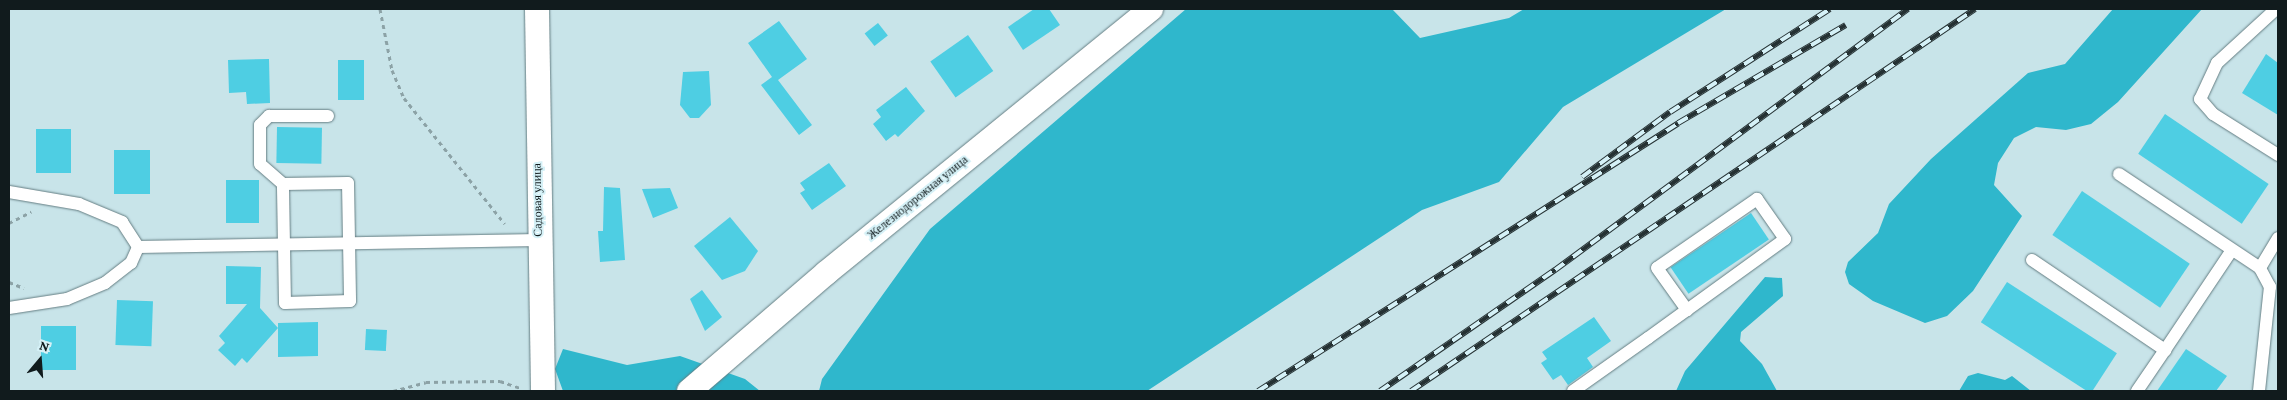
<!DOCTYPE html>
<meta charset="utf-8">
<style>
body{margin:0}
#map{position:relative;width:2287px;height:400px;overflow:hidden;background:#c8e4e9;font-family:"Crimson Pro",serif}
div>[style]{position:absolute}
.forest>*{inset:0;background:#2fb7cc}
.building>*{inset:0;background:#4ecee3;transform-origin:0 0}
.path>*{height:3px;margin-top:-1.5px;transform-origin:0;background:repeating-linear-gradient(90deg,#8ca2a6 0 4px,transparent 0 8px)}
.roads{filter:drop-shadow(0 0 1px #647d82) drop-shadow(0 0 1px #647d82)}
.lane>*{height:12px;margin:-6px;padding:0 6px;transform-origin:6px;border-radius:6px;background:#fff}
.street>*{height:24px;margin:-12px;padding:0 12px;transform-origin:12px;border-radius:12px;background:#fff}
.rail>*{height:5.5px;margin-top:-2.75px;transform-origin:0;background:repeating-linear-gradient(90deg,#d5f1f7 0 11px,#253133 0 22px);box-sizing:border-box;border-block:1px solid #253133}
span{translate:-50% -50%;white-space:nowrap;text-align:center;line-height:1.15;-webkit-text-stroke:4px #d5f1f7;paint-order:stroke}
.street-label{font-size:12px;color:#111b1d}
.frame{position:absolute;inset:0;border:10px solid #111b1d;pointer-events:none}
.north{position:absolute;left:15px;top:335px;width:50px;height:50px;-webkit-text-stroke:4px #d5f1f7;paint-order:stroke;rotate:18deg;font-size:14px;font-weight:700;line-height:20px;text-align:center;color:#111b1d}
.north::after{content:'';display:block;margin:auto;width:18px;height:22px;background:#111b1d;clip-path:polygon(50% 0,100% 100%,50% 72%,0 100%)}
</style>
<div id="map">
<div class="forest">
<div style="clip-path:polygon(1186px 9px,1392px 9px,1420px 38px,1509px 18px,1524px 9px,1726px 9px,1563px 107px,1499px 182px,1422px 210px,1147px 391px,819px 391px,822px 379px,930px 229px)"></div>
<div style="clip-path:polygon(2113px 9px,2202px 9px,2118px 102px,2091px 124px,2066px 130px,2036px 127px,2014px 138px,1998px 163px,1994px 185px,2022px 216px,1973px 291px,1947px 316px,1925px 323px,1873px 301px,1849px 284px,1845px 272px,1848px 262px,1878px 233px,1889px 204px,1931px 159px,2028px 73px,2065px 64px)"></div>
<div style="clip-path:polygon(1765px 277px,1782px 278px,1783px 296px,1741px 332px,1740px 341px,1762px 364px,1777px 391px,1676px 391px,1685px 371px)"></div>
<div style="clip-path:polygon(563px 349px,627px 365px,680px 356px,745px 379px,760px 391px,563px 391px,555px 369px)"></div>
<div style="clip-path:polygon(1978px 373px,2005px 380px,2012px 376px,2031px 391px,1959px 391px,1968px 376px)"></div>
</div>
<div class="building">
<div style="clip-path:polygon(1034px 9px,1049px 9px,1060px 25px,1023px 50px,1008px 27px)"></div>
<div style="clip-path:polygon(779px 21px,807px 59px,778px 80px,812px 125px,799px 135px,761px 85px,772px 77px,748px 43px)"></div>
<div style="left:878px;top:23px;width:16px;height:17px;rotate:52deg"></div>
<div style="left:968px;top:35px;width:44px;height:46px;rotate:55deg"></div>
<div style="clip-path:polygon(2266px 54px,2278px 63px,2278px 115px,2242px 93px)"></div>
<div style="clip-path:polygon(269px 59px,270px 103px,247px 104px,246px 92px,229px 93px,228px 60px)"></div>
<div style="left:338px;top:60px;width:26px;height:40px"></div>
<div style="clip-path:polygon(709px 71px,711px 105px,699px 118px,690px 118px,680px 105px,683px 72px)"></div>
<div style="clip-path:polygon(906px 87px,925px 111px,898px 137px,895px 134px,886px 141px,873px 124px,881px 117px,876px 110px)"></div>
<div style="left:2165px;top:114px;width:125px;height:48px;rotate:34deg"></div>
<div style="left:277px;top:127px;width:45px;height:36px;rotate:1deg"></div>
<div style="left:36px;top:129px;width:35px;height:44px"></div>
<div style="left:114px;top:150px;width:36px;height:44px"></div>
<div style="clip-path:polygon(829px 163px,846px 186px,812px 210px,800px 193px,805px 190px,800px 183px)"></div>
<div style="left:226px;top:180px;width:33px;height:43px"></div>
<div style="clip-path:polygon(604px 187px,620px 188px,625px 260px,600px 262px,598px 231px,603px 231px)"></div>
<div style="clip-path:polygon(670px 188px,678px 208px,653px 218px,642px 189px)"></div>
<div style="left:2082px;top:191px;width:130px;height:53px;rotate:34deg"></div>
<div style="left:1751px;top:213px;width:32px;height:97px;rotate:56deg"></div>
<div style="clip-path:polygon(730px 217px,758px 251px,745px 271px,722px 280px,694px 246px)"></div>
<div style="clip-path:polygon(226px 266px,261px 267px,260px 308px,278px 328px,278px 323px,318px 322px,318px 356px,278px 357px,278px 328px,247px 363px,242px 358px,235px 366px,218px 350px,225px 343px,219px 336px,247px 304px,226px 304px)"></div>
<div style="left:2007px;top:282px;width:131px;height:48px;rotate:33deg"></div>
<div style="clip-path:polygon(702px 290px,722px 317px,705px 331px,690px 299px)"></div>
<div style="left:117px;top:300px;width:36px;height:45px;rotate:2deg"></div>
<div style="clip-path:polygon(1594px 317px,1611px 341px,1587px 358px,1593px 367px,1568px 385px,1561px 375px,1553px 380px,1541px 363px,1547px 359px,1542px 352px)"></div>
<div style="left:41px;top:326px;width:35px;height:44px"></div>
<div style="left:366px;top:329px;width:21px;height:21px;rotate:3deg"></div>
<div style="clip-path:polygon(2186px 349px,2227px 376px,2216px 391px,2157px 391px)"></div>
</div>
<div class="path">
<div style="left:380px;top:9px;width:62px;rotate:78.9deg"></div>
<div style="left:392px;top:70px;width:30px;rotate:67deg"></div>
<div style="left:404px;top:98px;width:161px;rotate:51.3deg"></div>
<div style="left:9px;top:223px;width:25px;rotate:-27deg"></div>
<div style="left:9px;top:282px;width:16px;rotate:22deg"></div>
<div style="left:393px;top:391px;width:34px;rotate:-15deg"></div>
<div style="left:426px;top:382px;width:74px;rotate:-0.8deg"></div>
<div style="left:500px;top:381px;width:21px;rotate:19deg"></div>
</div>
<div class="roads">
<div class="lane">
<div style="left:2276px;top:9px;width:80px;rotate:137.5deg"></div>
<div style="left:2217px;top:63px;width:40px;rotate:115deg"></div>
<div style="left:2200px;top:99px;width:20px;rotate:49deg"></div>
<div style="left:2213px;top:114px;width:77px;rotate:32.2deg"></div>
<div style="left:2119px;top:174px;width:169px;rotate:33.7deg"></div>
<div style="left:348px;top:183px;width:118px;rotate:89deg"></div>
<div style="left:350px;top:301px;width:65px;rotate:178.2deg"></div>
<div style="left:285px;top:303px;width:119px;rotate:-91deg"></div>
<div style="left:283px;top:184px;width:65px;rotate:-0.9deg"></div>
<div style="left:283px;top:184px;width:30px;rotate:-139deg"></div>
<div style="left:260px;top:164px;width:39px;rotate:-90deg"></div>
<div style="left:260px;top:125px;width:13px;rotate:-45deg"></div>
<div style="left:269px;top:116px;width:59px"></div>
<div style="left:9px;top:192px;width:71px;rotate:9.7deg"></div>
<div style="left:79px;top:204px;width:47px;rotate:22.7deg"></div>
<div style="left:122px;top:222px;width:30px;rotate:57deg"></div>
<div style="left:138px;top:247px;width:401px;rotate:-1deg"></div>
<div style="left:2032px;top:260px;width:161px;rotate:34.1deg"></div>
<div style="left:2165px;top:350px;width:120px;rotate:-56.2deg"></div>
<div style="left:9px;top:308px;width:59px;rotate:-8.8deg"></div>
<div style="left:67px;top:299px;width:41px;rotate:-22.8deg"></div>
<div style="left:105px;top:283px;width:33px;rotate:-38deg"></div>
<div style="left:131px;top:263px;width:17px;rotate:-66deg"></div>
<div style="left:1573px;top:391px;width:92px;rotate:-35.2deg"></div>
<div style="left:1648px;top:338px;width:48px;rotate:-35.7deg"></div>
<div style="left:1687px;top:310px;width:121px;rotate:-35.9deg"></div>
<div style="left:1785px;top:239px;width:49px;rotate:-125deg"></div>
<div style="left:1757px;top:199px;width:121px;rotate:145.4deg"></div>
<div style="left:1657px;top:268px;width:52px;rotate:54.5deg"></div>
<div style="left:2137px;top:391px;width:50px;rotate:-55.7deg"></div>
<div style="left:2259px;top:391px;width:105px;rotate:-84deg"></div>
<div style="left:2270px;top:287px;width:21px;rotate:-118deg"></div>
<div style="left:2260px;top:268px;width:35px;rotate:-59deg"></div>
</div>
<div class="street">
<div style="left:537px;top:9px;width:382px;rotate:89.1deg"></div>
<div style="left:689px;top:391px;width:181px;rotate:-40.7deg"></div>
<div style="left:826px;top:273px;width:419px;rotate:-39.1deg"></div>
</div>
</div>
<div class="rail">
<div style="left:1582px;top:177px;width:109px;rotate:-36.5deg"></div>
<div style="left:1670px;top:112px;width:190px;rotate:-32.8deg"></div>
<div style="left:1258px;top:391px;width:498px;rotate:-32.5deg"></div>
<div style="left:1678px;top:123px;width:194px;rotate:-30.3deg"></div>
<div style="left:1380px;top:391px;width:213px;rotate:-34.7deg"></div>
<div style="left:1555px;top:270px;width:439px;rotate:-36.5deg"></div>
<div style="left:1411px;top:391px;width:681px;rotate:-34.11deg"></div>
</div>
<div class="street-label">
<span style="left:918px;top:198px;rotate:-39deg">Железнодорожная улица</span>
<span style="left:538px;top:200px;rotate:-91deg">Садовая улица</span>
</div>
<div class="frame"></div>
<div class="north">N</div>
</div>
